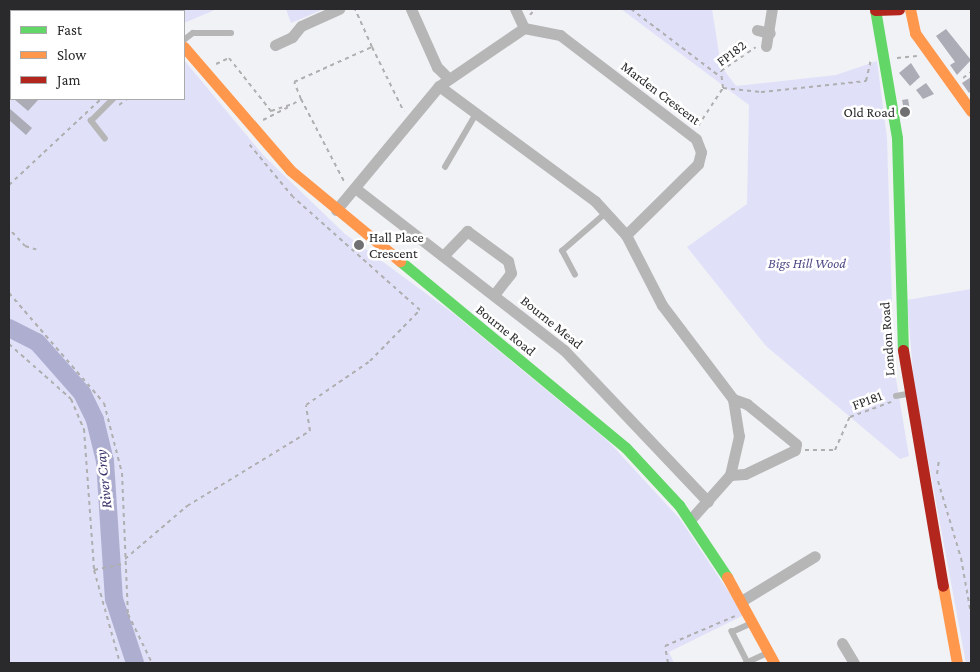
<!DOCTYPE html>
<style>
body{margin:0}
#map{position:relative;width:980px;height:672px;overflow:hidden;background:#f1f2f6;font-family:"Crimson Pro",serif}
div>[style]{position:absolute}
.green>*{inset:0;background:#e0e0f9}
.river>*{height:18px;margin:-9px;padding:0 9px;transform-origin:9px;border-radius:9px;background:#aeafd0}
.building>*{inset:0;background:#acacb6;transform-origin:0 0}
.path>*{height:2px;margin-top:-1px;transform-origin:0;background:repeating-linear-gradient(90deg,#afafb0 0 4px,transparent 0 8px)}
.lane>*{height:5.5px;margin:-2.75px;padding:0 2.75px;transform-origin:2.75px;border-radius:2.75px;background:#b6b6b7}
.street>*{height:11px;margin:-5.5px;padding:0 5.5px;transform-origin:5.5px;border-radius:5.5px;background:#b6b6b7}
.fast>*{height:11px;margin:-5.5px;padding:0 5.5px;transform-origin:5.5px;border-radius:5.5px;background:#63d668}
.slow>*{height:11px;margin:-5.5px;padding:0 5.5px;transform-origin:5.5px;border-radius:5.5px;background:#ff974d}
.jam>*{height:11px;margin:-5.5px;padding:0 5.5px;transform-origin:5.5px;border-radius:5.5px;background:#b3261e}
.dots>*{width:14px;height:14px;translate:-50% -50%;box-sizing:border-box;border:2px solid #fff;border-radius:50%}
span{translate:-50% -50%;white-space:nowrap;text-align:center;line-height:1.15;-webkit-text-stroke:5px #fff;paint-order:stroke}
.street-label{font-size:14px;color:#2a2a2c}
.poi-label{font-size:14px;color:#2a2a2c}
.right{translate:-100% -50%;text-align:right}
.left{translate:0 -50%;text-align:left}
.park-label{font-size:14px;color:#504c88;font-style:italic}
.water-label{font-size:15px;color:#3a356e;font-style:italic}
.frame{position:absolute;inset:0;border:10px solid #2a2a2c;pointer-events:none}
.legend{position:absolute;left:10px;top:10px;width:175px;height:90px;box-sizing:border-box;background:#fff;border:1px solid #aaaaab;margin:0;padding:6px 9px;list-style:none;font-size:15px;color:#2a2a2c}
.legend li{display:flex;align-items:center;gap:10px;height:25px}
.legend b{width:25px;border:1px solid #aaaaab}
</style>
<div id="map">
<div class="green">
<div style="clip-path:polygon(9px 9px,142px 9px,11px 11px,11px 99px,184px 99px,184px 60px,264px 156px,345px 234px,454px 314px,609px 442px,680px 519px,744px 615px,669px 652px,674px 663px,9px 663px)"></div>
<div style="clip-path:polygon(163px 9px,217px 9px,184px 23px,184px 11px)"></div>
<div style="clip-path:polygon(286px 9px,324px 9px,291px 23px)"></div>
<div style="clip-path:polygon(621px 9px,712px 9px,721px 66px,736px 86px,836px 75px,877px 61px,887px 138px,894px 367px,909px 456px,900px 459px,766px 346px,687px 247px,747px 204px,749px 105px)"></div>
<div style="clip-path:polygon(971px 289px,971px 663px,966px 663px,914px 384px,907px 300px)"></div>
</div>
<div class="river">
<div style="left:9px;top:328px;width:31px;rotate:27deg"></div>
<div style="left:37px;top:342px;width:68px;rotate:48.6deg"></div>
<div style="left:82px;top:393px;width:30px;rotate:64deg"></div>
<div style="left:95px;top:420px;width:42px;rotate:76.3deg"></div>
<div style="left:105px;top:461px;width:138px;rotate:86.3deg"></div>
<div style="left:114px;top:599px;width:67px;rotate:71.8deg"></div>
</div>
<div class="building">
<div style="clip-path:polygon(946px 29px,971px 60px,957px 75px,950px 65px,955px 62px,936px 36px)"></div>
<div style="clip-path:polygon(11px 49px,11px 96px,9px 94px)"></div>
<div style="clip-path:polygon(911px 63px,920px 77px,910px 86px,899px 73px)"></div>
<div style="clip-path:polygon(971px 77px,971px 91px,969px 93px,962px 83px)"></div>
<div style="clip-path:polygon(926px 83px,934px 94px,923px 99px,916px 90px)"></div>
<div style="clip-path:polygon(14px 99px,39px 99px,28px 111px)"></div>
<div style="left:908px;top:99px;width:11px;height:6px;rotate:80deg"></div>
<div style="clip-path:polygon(9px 108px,32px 128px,26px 135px,9px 120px)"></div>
</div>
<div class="path">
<div style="left:631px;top:9px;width:109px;rotate:37.2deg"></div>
<div style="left:46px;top:10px;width:1px;rotate:45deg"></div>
<div style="left:530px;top:15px;width:8px;rotate:-50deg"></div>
<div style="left:9px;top:35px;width:4px;rotate:-56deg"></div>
<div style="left:372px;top:47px;width:72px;rotate:63.8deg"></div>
<div style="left:897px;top:58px;width:20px;rotate:-6deg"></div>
<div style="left:216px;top:64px;width:14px;rotate:-25deg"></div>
<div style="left:229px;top:58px;width:68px;rotate:51.6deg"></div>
<div style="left:271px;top:111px;width:23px;rotate:-18deg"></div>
<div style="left:293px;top:104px;width:9px;rotate:-32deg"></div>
<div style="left:301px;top:99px;width:18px;rotate:-112deg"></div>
<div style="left:294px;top:82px;width:85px;rotate:-24.2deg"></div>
<div style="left:372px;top:47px;width:42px;rotate:-114.1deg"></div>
<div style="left:963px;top:78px;width:10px;rotate:-37deg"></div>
<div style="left:723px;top:88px;width:38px;rotate:6deg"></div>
<div style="left:761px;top:92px;width:106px;rotate:-6deg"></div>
<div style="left:866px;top:81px;width:23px;rotate:-77deg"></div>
<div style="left:301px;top:99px;width:95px;rotate:62.4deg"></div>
<div style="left:119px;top:105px;width:10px;rotate:-37deg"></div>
<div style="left:263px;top:120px;width:30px;rotate:-27deg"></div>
<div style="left:698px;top:126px;width:45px;rotate:-56.7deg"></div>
<div style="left:723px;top:88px;width:17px;rotate:-97deg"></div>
<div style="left:721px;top:71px;width:42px;rotate:-34.4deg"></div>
<div style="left:9px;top:185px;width:126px;rotate:-43.1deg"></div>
<div style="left:12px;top:232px;width:19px;rotate:47deg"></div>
<div style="left:25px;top:246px;width:14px;rotate:17deg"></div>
<div style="left:9px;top:293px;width:145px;rotate:49.2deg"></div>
<div style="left:104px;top:403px;width:72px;rotate:75.6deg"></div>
<div style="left:122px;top:473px;width:141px;rotate:87.6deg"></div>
<div style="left:128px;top:614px;width:55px;rotate:63.9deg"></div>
<div style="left:9px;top:344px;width:83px;rotate:41.6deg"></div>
<div style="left:71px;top:399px;width:33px;rotate:67deg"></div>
<div style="left:84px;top:429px;width:141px;rotate:85.9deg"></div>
<div style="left:94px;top:570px;width:97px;rotate:74.4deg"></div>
<div style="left:805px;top:450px;width:30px"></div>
<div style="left:835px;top:450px;width:36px;rotate:-66deg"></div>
<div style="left:850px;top:417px;width:44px;rotate:-20.1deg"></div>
<div style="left:937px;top:474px;width:14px;rotate:-82deg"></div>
<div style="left:938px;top:481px;width:80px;rotate:73.4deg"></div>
<div style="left:961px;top:558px;width:57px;rotate:79.9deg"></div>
<div style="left:125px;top:559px;width:82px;rotate:-40.5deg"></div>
<div style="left:187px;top:506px;width:144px;rotate:-31.4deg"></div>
<div style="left:310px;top:431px;width:26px;rotate:-99deg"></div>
<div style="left:306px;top:405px;width:78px;rotate:-34.5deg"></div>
<div style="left:370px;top:361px;width:71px;rotate:-45.6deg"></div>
<div style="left:420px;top:310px;width:170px;rotate:-138.3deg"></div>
<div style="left:293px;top:197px;width:69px;rotate:-129.7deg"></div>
<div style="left:94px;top:570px;width:30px;rotate:-12deg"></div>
<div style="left:668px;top:663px;width:17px;rotate:-100deg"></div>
<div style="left:665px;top:646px;width:76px;rotate:-23.2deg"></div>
</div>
<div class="lane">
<div style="left:30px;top:9px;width:4px;rotate:27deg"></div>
<div style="left:184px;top:40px;width:11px;rotate:-38deg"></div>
<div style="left:193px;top:33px;width:38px"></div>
<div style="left:105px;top:139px;width:23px;rotate:-128deg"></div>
<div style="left:91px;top:121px;width:31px;rotate:-45deg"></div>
<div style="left:445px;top:167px;width:61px;rotate:-59.7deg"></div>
<div style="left:575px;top:275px;width:27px;rotate:-118deg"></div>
<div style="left:562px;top:251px;width:60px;rotate:-40.9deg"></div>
<div style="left:896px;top:396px;width:11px;rotate:-10deg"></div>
<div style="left:747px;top:662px;width:34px;rotate:-117deg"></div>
<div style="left:732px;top:632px;width:22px;rotate:-24deg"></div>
<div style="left:746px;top:663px;width:23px;rotate:-25deg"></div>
</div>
<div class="street">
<div style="left:411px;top:9px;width:64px;rotate:65.9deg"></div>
<div style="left:437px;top:67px;width:14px;rotate:45deg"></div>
<div style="left:524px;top:28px;width:37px;rotate:11deg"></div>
<div style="left:560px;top:35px;width:171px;rotate:37.4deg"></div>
<div style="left:696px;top:139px;width:14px;rotate:69deg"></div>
<div style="left:701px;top:152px;width:12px;rotate:104deg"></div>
<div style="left:698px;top:164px;width:101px;rotate:135.4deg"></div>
<div style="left:757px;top:30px;width:13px;rotate:13deg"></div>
<div style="left:275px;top:45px;width:19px;rotate:-25deg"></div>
<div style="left:292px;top:37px;width:14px;rotate:-51deg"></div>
<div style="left:301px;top:26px;width:42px;rotate:-24.1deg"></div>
<div style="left:766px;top:46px;width:37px;rotate:-81deg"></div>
<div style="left:439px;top:86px;width:103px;rotate:-34.3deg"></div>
<div style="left:524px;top:28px;width:21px;rotate:-115deg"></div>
<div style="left:355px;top:188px;width:264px;rotate:37.8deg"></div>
<div style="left:564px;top:350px;width:209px;rotate:46.5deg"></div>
<div style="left:336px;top:210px;width:161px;rotate:-50.3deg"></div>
<div style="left:439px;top:86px;width:194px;rotate:36.4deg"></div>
<div style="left:595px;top:201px;width:46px;rotate:47.6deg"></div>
<div style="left:626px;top:235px;width:79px;rotate:62.8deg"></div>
<div style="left:662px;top:305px;width:118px;rotate:52.9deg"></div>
<div style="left:733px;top:399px;width:37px;rotate:81deg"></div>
<div style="left:739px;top:436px;width:40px;rotate:103deg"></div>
<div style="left:730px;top:475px;width:60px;rotate:131.6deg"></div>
<div style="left:443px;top:256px;width:35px;rotate:-46deg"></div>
<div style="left:467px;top:231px;width:51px;rotate:36.2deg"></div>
<div style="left:508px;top:261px;width:12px;rotate:76deg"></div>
<div style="left:511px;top:273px;width:28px;rotate:128deg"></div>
<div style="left:730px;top:475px;width:15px;rotate:-4deg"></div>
<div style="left:745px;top:474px;width:55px;rotate:-25.6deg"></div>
<div style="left:795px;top:450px;width:6px;rotate:-81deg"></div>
<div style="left:796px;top:444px;width:63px;rotate:-140.8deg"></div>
<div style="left:747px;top:404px;width:15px;rotate:-160deg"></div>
<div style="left:743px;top:600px;width:84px;rotate:-31.4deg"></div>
<div style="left:842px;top:643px;width:23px;rotate:59deg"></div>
</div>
<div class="fast">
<div style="left:151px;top:9px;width:3px;rotate:45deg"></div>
<div style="left:875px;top:9px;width:131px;rotate:80.3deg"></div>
<div style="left:897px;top:138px;width:212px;rotate:88.4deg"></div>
<div style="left:400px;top:261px;width:293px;rotate:39.6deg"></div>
<div style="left:626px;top:448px;width:78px;rotate:47.1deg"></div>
<div style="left:679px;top:505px;width:87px;rotate:56.3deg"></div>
</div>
<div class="slow">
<div style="left:910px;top:9px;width:25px;rotate:78deg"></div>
<div style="left:915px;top:33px;width:96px;rotate:54.3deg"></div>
<div style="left:184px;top:47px;width:162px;rotate:49.2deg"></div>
<div style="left:290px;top:170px;width:143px;rotate:39.6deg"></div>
<div style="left:727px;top:577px;width:98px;rotate:61.3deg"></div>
<div style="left:943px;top:586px;width:78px;rotate:79.7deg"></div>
</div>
<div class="jam">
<div style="left:875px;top:10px;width:24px;rotate:-2deg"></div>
<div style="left:903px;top:350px;width:239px;rotate:80.4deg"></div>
</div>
<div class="dots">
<div style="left:905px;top:112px;background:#707073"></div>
<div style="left:359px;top:245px;background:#707073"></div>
</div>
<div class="street-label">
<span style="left:731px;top:53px;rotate:-37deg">FP182</span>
<span style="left:661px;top:93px;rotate:37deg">Marden Crescent</span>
<span style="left:552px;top:322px;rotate:39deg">Bourne Mead</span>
<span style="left:506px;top:330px;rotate:39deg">Bourne Road</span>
<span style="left:887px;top:339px;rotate:-94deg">London Road</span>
<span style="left:867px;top:400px;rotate:-20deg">FP181</span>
</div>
<div class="poi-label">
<span class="right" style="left:895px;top:112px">Old Road</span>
<span class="left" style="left:369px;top:245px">Hall Place<br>Crescent</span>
</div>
<div class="park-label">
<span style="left:807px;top:263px">Bigs Hill Wood</span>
</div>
<div class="water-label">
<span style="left:104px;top:479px;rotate:-96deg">River Cray</span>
</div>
<div class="frame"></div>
<ul class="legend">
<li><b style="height:6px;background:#63d668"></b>Fast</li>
<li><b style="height:6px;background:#ff974d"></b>Slow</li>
<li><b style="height:6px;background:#b3261e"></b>Jam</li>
</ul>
</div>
